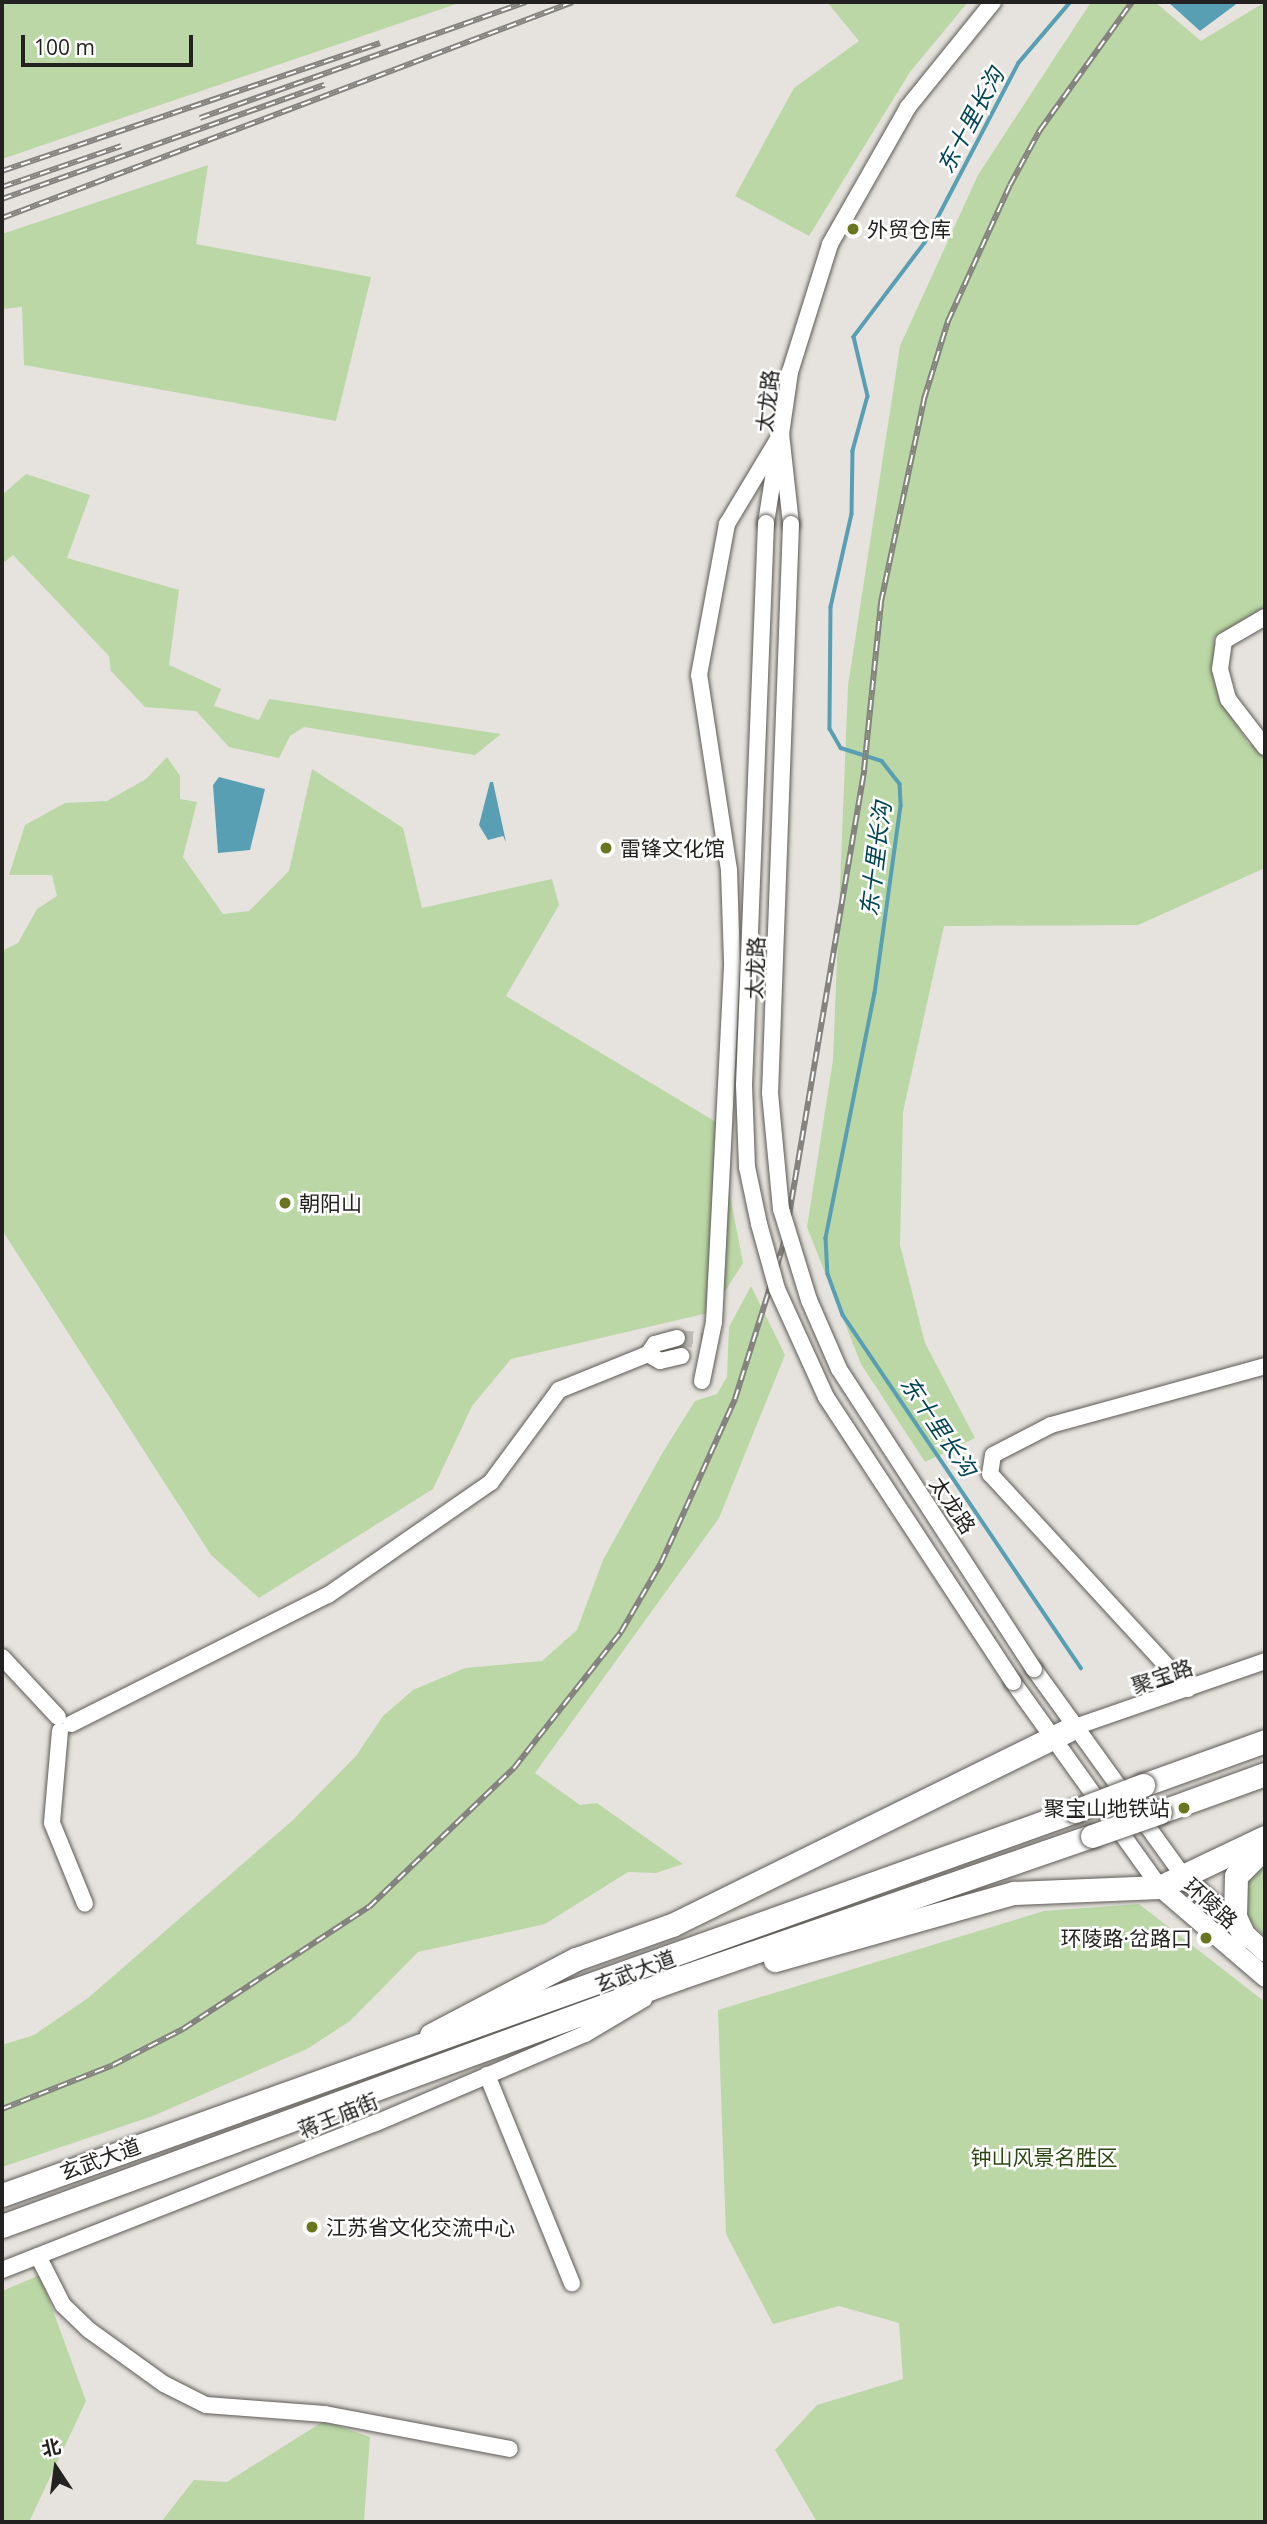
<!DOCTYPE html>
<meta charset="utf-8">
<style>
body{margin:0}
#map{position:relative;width:1267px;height:2524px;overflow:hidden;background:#e6e3de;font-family:"Open Sans","Noto Sans SC",sans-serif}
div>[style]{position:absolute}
.green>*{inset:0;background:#bad7a5}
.water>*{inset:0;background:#589fb4}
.stream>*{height:3.5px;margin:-1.75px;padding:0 1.75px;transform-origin:1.75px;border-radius:1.75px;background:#589fb4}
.minor-tunnel>*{height:16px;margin-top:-8px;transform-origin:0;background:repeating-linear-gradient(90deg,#bfbcb8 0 16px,transparent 0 24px)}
.roads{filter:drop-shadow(0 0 2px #5d5a56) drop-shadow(0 0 2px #5d5a56)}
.minor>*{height:16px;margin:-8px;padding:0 8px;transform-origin:8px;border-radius:8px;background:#fff}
.major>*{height:19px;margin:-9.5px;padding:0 9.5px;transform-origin:9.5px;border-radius:9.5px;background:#fff}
.highway>*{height:23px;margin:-11.5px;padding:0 11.5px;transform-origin:11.5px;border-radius:11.5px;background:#fff}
.rail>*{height:6px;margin-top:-3px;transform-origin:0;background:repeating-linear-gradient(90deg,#fff 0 10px,#85837f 0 20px);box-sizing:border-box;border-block:2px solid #85837f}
.bridges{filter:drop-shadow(0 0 2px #5d5a56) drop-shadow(0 0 2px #5d5a56)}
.minor-bridge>*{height:16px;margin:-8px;padding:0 8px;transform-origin:8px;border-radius:8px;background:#fff}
.highway-bridge>*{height:23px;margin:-11.5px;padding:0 11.5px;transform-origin:11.5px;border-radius:11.5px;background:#fff}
.dots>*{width:19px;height:19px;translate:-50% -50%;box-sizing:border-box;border:4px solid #fff;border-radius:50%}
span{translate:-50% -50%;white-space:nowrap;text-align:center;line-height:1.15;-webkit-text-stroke:5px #fff;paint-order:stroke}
.poi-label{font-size:21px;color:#232220}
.left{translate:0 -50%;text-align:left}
.right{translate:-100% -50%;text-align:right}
.street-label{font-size:21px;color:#232220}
.park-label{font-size:21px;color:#2d4812}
.water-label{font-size:23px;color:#014554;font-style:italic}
.frame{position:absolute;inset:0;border:4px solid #232220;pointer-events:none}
.north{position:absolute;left:21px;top:2433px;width:70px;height:70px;-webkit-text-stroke:5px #fff;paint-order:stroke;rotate:347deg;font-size:19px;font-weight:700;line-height:28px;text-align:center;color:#232220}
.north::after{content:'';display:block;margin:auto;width:24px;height:32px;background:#232220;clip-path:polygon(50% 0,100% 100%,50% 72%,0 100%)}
.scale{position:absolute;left:21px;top:35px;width:172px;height:32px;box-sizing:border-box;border:4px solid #232220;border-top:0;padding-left:9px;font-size:21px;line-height:24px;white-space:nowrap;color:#232220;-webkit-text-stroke:5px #fff;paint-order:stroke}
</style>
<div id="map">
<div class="green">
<div style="clip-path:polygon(2px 2px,462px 2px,2px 159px)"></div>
<div style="clip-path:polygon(827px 2px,968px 2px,910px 72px,809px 236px,735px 196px,794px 88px,859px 41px)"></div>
<div style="clip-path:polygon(1091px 2px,1155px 2px,1201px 41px,1265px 2px,1265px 607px,1214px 638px,1218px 696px,1248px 743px,1265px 752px,1265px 868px,1138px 925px,944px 926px,903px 1112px,900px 1245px,925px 1343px,975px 1438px,925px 1462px,861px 1364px,807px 1227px,833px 1060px,848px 686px,900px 346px,978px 175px)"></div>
<div style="clip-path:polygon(208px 165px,196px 244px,371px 277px,336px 421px,24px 365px,22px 307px,2px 309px,2px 234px)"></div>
<div style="clip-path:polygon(26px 474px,90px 495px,67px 558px,179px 590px,169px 665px,221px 689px,214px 706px,259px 720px,269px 699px,501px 734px,475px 755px,304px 727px,290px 736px,279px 758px,229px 747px,196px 711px,145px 707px,111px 671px,109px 656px,13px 555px,2px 564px,2px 495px)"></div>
<div style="clip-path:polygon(167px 757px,180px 776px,180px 799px,197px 802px,183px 857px,223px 914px,249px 911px,289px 871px,312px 769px,403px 828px,422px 908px,552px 879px,559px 905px,506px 996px,716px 1122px,743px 1263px,712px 1312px,511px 1359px,472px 1406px,433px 1489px,259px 1598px,211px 1555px,2px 1230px,2px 951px,18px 943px,37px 909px,57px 896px,52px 875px,9px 875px,25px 825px,65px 803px,107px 801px,146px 779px)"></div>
<div style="clip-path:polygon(751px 1286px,785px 1355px,719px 1518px,535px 1773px,580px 1805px,597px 1803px,683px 1864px,656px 1873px,628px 1872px,545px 1924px,418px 1952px,350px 2021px,307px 2049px,153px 2116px,2px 2167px,2px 2045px,34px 2035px,88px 1998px,293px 1820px,356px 1756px,383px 1716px,413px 1690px,465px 1668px,542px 1661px,577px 1630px,603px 1560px,663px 1452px,695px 1401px,717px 1394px,727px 1377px,729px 1327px)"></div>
<div style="clip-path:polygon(1265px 1856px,1265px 1937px,1241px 1910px,1241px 1887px)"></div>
<div style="clip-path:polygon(1139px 1904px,1265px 2002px,1265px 2522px,817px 2522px,775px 2450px,817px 2405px,903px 2379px,899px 2323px,839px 2306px,773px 2324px,726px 2234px,718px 2010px,1044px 1911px)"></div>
<div style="clip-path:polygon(40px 2275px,86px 2401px,29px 2522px,2px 2522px,2px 2291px)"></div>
<div style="clip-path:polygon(324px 2421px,370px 2437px,364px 2522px,161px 2522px,194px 2480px,227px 2482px)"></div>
</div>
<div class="water">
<div style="clip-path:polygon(1168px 2px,1239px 2px,1200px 31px)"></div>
<div style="clip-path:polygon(219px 777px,265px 789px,250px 850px,218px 853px,213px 785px)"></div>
<div style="clip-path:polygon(490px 782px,493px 782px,506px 842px,503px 836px,488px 840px,479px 825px)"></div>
</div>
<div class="stream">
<div style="left:1071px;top:2px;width:80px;rotate:130.4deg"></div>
<div style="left:1019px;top:63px;width:203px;rotate:117.6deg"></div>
<div style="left:925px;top:243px;width:118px;rotate:127.1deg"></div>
<div style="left:854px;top:337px;width:61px;rotate:76.7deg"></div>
<div style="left:868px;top:396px;width:57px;rotate:105.3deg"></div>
<div style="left:853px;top:451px;width:63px;rotate:90.9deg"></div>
<div style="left:852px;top:514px;width:95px;rotate:102.7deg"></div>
<div style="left:831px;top:607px;width:122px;rotate:90.5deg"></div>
<div style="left:830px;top:729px;width:22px;rotate:60deg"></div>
<div style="left:841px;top:748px;width:43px;rotate:17.6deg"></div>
<div style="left:882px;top:761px;width:29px;rotate:52deg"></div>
<div style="left:900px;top:784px;width:22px;rotate:87deg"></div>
<div style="left:901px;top:806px;width:189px;rotate:97.9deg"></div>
<div style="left:875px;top:993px;width:250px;rotate:101.3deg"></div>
<div style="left:826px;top:1238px;width:36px;rotate:87deg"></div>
<div style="left:828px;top:1274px;width:44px;rotate:69.9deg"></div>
<div style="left:843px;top:1315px;width:426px;rotate:56deg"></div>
</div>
<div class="minor-tunnel">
<div style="left:677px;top:1338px;width:33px;rotate:5deg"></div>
</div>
<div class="roads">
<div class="minor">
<div style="left:766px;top:523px;width:78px;rotate:-81.1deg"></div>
<div style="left:791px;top:524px;width:91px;rotate:-96.3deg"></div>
<div style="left:781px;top:434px;width:63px;rotate:-81.7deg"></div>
<div style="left:790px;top:372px;width:134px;rotate:-72.6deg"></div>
<div style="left:830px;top:244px;width:158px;rotate:-60.3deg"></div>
<div style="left:908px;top:107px;width:135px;rotate:-51deg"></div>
<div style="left:1265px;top:617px;width:48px;rotate:149.7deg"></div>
<div style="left:1224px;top:641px;width:28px;rotate:98deg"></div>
<div style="left:1220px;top:669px;width:31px;rotate:75deg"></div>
<div style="left:1228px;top:699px;width:61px;rotate:52.4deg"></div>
<div style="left:677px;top:1338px;width:23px;rotate:165deg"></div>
<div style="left:655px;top:1344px;width:12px;rotate:125deg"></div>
<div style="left:648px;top:1354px;width:14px;rotate:30deg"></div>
<div style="left:660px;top:1361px;width:22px;rotate:-13deg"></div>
<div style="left:702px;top:1381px;width:60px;rotate:-78.5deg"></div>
<div style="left:714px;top:1322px;width:361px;rotate:-87.1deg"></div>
<div style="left:732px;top:961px;width:91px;rotate:-91.9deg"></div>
<div style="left:729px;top:870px;width:197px;rotate:-98.7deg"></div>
<div style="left:699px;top:675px;width:154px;rotate:-79.5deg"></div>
<div style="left:727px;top:524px;width:105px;rotate:-59deg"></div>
<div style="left:2px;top:1657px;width:82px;rotate:47deg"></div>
<div style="left:1034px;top:1669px;width:256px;rotate:54.2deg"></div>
<div style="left:1013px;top:1682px;width:252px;rotate:54.4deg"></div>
<div style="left:1188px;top:1689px;width:292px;rotate:-132.6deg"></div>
<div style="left:990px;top:1474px;width:19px;rotate:-81deg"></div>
<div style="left:993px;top:1455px;width:65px;rotate:-27.3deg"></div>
<div style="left:1051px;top:1425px;width:222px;rotate:-15.4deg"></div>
<div style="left:71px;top:1724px;width:288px;rotate:-26.7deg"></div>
<div style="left:328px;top:1595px;width:198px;rotate:-34.7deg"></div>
<div style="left:491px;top:1482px;width:114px;rotate:-53.5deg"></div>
<div style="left:559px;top:1390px;width:96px;rotate:-22deg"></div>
<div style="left:1072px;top:1728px;width:204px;rotate:-19.1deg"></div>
<div style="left:60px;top:1731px;width:92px;rotate:95deg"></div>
<div style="left:52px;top:1823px;width:87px;rotate:67.8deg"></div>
<div style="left:487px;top:2075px;width:225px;rotate:67.8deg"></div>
<div style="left:38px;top:2256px;width:55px;rotate:63deg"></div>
<div style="left:63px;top:2305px;width:36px;rotate:44deg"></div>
<div style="left:89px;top:2330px;width:92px;rotate:35.8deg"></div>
<div style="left:164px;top:2384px;width:47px;rotate:26.6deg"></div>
<div style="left:206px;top:2405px;width:119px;rotate:4.3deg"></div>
<div style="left:325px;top:2414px;width:188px;rotate:10.7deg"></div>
<div style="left:2px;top:2270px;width:402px;rotate:-21.5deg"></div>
<div style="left:376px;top:2123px;width:227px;rotate:-23.1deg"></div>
<div style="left:585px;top:2034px;width:69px;rotate:-30.7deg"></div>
</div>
<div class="major">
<div style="left:1184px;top:1877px;width:110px;rotate:42.8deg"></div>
<div style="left:1160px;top:1887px;width:138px;rotate:40.6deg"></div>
</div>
<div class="highway">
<div style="left:1143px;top:1785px;width:130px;rotate:-19.8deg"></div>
<div style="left:1160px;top:1812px;width:112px;rotate:-19.9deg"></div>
<div style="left:1244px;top:1936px;width:21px;rotate:-115deg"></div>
<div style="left:1235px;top:1917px;width:41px;rotate:-88.6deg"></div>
<div style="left:1236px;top:1876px;width:40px;rotate:-45deg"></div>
<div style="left:775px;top:1960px;width:248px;rotate:-15.7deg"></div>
<div style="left:1014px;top:1893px;width:146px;rotate:-2.4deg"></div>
<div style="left:1160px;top:1887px;width:116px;rotate:-25.5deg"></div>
<div style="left:431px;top:2035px;width:164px;rotate:-27.7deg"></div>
<div style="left:576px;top:1959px;width:102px;rotate:-19.5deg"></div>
<div style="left:672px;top:1925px;width:446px;rotate:-26.2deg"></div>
<div style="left:2px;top:2195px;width:1140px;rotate:-19.69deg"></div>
<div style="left:2px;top:2226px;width:721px;rotate:-20.12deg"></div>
<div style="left:679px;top:1978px;width:437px;rotate:-19deg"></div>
</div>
</div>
<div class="rail">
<div style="left:200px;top:118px;width:346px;rotate:-19.6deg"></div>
<div style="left:2px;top:171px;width:399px;rotate:-18.7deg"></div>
<div style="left:2px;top:187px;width:126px;rotate:-19deg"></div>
<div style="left:2px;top:199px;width:342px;rotate:-19.5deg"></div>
<div style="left:2px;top:218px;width:610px;rotate:-20.72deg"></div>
<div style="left:2px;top:2109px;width:119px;rotate:-21.6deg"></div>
<div style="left:113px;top:2065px;width:79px;rotate:-27.2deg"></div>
<div style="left:183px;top:2029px;width:222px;rotate:-33.3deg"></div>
<div style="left:369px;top:1907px;width:201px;rotate:-43.8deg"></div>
<div style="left:514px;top:1768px;width:173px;rotate:-51.8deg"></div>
<div style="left:621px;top:1632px;width:80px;rotate:-59.9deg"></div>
<div style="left:661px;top:1563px;width:180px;rotate:-65.7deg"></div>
<div style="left:735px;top:1399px;width:168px;rotate:-72.6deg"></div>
<div style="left:785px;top:1239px;width:476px;rotate:-80.4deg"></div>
<div style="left:864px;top:770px;width:169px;rotate:-84.2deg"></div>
<div style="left:881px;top:602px;width:208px;rotate:-78deg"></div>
<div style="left:924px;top:399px;width:82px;rotate:-72.9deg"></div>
<div style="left:948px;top:321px;width:149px;rotate:-65.5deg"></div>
<div style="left:1010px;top:185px;width:63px;rotate:-61.4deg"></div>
<div style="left:1040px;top:130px;width:158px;rotate:-54.3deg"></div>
</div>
<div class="bridges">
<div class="minor-bridge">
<div style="left:766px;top:523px;width:562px;rotate:92.24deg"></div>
<div style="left:744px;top:1085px;width:82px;rotate:87.9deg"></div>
<div style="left:747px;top:1167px;width:58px;rotate:78.1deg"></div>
<div style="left:759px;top:1224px;width:67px;rotate:74.5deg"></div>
<div style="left:777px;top:1289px;width:119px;rotate:65.6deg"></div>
<div style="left:826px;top:1397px;width:341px;rotate:56.7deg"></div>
<div style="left:791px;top:524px;width:569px;rotate:92.11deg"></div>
<div style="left:770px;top:1093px;width:117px;rotate:84.6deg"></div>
<div style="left:781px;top:1209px;width:95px;rotate:72.9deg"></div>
<div style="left:809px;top:1300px;width:75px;rotate:66.5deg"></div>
<div style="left:839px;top:1369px;width:358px;rotate:57deg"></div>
</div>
<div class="highway-bridge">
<div style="left:1075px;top:1811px;width:73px;rotate:-20.9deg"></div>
<div style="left:1092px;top:1836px;width:72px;rotate:-19.4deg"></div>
</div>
</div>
<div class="dots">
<div style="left:853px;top:229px;background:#6a7520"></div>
<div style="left:606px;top:848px;background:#6a7520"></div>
<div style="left:285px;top:1203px;background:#6a7520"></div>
<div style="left:1184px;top:1808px;background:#6a7520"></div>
<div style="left:1206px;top:1938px;background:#6a7520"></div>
<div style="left:312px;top:2227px;background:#6a7520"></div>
</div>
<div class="poi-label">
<span class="left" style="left:867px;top:229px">外贸仓库</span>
<span class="left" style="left:620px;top:848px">雷锋文化馆</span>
<span class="left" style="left:299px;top:1203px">朝阳山</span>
<span class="right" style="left:1170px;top:1808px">聚宝山地铁站</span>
<span class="right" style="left:1192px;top:1938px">环陵路·岔路口</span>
<span class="left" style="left:326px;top:2227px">江苏省文化交流中心</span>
</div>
<div class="street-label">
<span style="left:767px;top:401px;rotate:-84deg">太龙路</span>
<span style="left:755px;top:968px;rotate:-88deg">太龙路</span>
<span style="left:953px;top:1505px;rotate:56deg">太龙路</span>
<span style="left:1162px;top:1676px;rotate:-19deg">聚宝路</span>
<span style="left:1211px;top:1903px;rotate:42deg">环陵路</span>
<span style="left:635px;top:1971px;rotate:-20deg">玄武大道</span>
<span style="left:338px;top:2115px;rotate:-22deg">蒋王庙街</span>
<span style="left:100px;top:2159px;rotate:-20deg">玄武大道</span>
</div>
<div class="park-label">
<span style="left:1044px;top:2157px">钟山风景名胜区</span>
</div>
<div class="water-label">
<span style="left:970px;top:120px;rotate:-62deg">东十里长沟</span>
<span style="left:875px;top:859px;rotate:-83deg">东十里长沟</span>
<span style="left:939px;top:1426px;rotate:56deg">东十里长沟</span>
</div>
<div class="frame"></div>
<div class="north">北</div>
<div class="scale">100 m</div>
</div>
